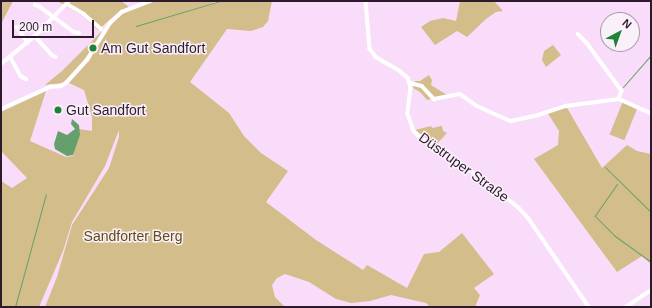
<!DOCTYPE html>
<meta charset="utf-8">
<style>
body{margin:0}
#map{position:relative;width:652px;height:308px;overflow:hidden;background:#f9dcf9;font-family:Helvetica,sans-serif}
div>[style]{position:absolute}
.green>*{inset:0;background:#d3bd8b;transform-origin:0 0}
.water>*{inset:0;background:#65a06c}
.stream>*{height:1px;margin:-0.5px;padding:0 0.5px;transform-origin:0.5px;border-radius:0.5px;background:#65a06c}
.minor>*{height:3.5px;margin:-1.75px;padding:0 1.75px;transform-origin:1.75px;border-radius:1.75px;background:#fff}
.dots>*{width:11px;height:11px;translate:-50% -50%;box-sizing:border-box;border:2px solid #faf0fa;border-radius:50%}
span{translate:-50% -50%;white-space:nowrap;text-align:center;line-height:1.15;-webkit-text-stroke:3px #faf0fa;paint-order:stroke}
.poi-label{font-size:14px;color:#2d1b2d}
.left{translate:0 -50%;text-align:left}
.street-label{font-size:14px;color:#2d1b2d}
.park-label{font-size:14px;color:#614b12}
.frame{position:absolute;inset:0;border:2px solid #2d1b2d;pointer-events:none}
.north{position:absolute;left:600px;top:12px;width:40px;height:40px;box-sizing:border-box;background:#faf0fa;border:1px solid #a89ba8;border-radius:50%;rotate:41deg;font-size:11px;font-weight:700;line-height:16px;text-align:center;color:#2d1b2d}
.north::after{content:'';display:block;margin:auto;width:14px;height:18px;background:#1f8235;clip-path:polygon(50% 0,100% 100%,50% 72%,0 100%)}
.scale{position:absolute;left:12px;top:20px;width:82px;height:18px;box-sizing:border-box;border:2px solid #2d1b2d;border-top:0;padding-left:5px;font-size:12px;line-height:14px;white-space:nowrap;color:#2d1b2d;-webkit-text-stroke:3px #faf0fa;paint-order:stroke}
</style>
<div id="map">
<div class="green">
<div style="clip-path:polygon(1px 1px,13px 1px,1px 24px)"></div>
<div style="clip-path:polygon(57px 1px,121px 1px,129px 7px,121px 10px,98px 30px,83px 16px)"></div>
<div style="clip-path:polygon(151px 1px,217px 1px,205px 6px,221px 1px,272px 1px,268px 21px,263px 27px,251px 31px,227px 29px,190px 82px,229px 113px,244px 136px,261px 153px,288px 171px,266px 202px,316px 240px,363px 270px,367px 265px,407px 288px,424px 254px,439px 252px,462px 233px,494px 274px,474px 288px,480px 295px,475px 307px,430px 307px,426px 303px,391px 295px,370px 301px,351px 303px,336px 299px,309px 282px,285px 274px,277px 278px,272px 285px,275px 297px,285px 307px,45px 307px,57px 277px,72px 225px,109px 168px,119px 137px,119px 130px,105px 166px,72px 222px,63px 251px,39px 307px,1px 307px,1px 181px,12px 188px,27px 178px,1px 151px,1px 112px,46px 91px,30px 141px,66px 157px,73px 156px,79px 129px,92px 131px,92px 117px,84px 90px,69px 83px,89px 61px,110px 23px,122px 12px)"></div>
<div style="clip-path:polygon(460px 1px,494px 1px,503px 11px,496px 12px,486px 19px,467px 37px,457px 31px,435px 45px,421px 27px,430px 21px,443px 18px,456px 21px)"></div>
<div style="clip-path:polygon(104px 29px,85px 59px,71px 77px,62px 83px,45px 85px,62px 71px)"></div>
<div style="clip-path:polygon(553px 45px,561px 55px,546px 67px,542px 60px,544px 51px)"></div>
<div style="clip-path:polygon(429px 75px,432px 80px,431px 85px,447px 95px,427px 100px,420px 92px,413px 88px,415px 81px,420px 81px)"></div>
<div style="left:623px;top:101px;width:16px;height:36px;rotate:22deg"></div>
<div style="clip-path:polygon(566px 106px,602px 168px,627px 145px,637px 151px,651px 154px,651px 264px,642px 256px,617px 272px,534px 159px,558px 145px,559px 131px,547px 112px)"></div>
<div style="clip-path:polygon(431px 126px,432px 128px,442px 126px,443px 131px,447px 133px,436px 145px,415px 130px)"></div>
</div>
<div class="water">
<div style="clip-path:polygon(72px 119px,79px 125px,80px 135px,73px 155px,67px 156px,55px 149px,54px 144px,58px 131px,67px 135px,75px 129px,71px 124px)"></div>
</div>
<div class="stream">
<div style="left:136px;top:26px;width:88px;rotate:-16.6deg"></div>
<div style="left:623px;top:87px;width:43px;rotate:-48.8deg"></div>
<div style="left:605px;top:167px;width:64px;rotate:44.4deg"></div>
<div style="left:617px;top:184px;width:39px;rotate:125deg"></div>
<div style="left:595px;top:216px;width:28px;rotate:45deg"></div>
<div style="left:615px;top:236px;width:44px;rotate:35.8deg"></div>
<div style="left:15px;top:307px;width:117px;rotate:-74.7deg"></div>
</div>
<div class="minor">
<div style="left:366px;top:1px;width:48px;rotate:85.2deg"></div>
<div style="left:370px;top:49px;width:10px;rotate:53deg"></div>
<div style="left:376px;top:57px;width:28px;rotate:30deg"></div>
<div style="left:400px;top:71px;width:11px;rotate:41deg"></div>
<div style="left:408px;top:78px;width:10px;rotate:73deg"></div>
<div style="left:411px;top:88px;width:26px;rotate:97deg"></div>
<div style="left:408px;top:114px;width:18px;rotate:71deg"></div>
<div style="left:414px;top:131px;width:6px;rotate:45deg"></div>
<div style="left:418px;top:135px;width:77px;rotate:33.9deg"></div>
<div style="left:482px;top:178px;width:46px;rotate:38.9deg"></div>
<div style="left:518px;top:207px;width:16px;rotate:47deg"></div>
<div style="left:529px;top:219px;width:107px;rotate:55.7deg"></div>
<div style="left:67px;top:4px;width:20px;rotate:30deg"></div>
<div style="left:84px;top:14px;width:23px;rotate:41deg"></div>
<div style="left:35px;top:5px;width:4px;rotate:14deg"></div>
<div style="left:39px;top:6px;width:44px;rotate:36.6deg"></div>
<div style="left:74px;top:32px;width:5px;rotate:11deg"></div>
<div style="left:17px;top:27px;width:19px;rotate:55deg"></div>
<div style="left:578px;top:34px;width:13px;rotate:45deg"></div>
<div style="left:587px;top:43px;width:59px;rotate:53.9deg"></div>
<div style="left:622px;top:91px;width:9px;rotate:111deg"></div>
<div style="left:35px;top:36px;width:25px;rotate:48deg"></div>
<div style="left:52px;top:55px;width:4px;rotate:27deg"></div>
<div style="left:11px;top:58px;width:21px;rotate:61deg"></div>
<div style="left:21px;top:76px;width:6px;rotate:31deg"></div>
<div style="left:1px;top:64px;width:44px;rotate:-39.5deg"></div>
<div style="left:35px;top:36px;width:49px;rotate:-45.8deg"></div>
<div style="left:410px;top:83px;width:12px;rotate:14deg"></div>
<div style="left:422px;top:86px;width:18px;rotate:47deg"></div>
<div style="left:434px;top:99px;width:26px;rotate:-11deg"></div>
<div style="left:460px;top:94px;width:21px;rotate:35deg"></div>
<div style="left:477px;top:106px;width:37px;rotate:24deg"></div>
<div style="left:511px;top:121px;width:25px;rotate:-12deg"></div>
<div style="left:535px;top:116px;width:33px;rotate:-18deg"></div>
<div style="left:566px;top:106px;width:53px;rotate:-7.5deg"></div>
<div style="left:619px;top:99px;width:35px;rotate:24deg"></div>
<div style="left:1px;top:109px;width:54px;rotate:-24.2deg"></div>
<div style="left:50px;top:87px;width:11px;rotate:-5deg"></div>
<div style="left:61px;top:86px;width:6px;rotate:-31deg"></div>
<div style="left:66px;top:83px;width:31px;rotate:-48deg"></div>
<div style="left:87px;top:60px;width:44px;rotate:-58.1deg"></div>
<div style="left:110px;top:23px;width:16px;rotate:-43deg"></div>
<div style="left:122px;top:12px;width:31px;rotate:-21deg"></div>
<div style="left:626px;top:307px;width:30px;rotate:-34deg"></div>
</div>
<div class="dots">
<div style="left:93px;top:48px;background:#1f8235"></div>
<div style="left:58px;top:110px;background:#1f8235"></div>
</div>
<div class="poi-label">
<span class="left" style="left:101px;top:48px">Am Gut Sandfort</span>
<span class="left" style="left:66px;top:110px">Gut Sandfort</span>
</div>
<div class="street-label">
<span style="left:464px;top:167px;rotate:36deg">Düstruper Straße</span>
</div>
<div class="park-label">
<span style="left:133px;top:236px">Sandforter Berg</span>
</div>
<div class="frame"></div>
<div class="north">N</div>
<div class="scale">200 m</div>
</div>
